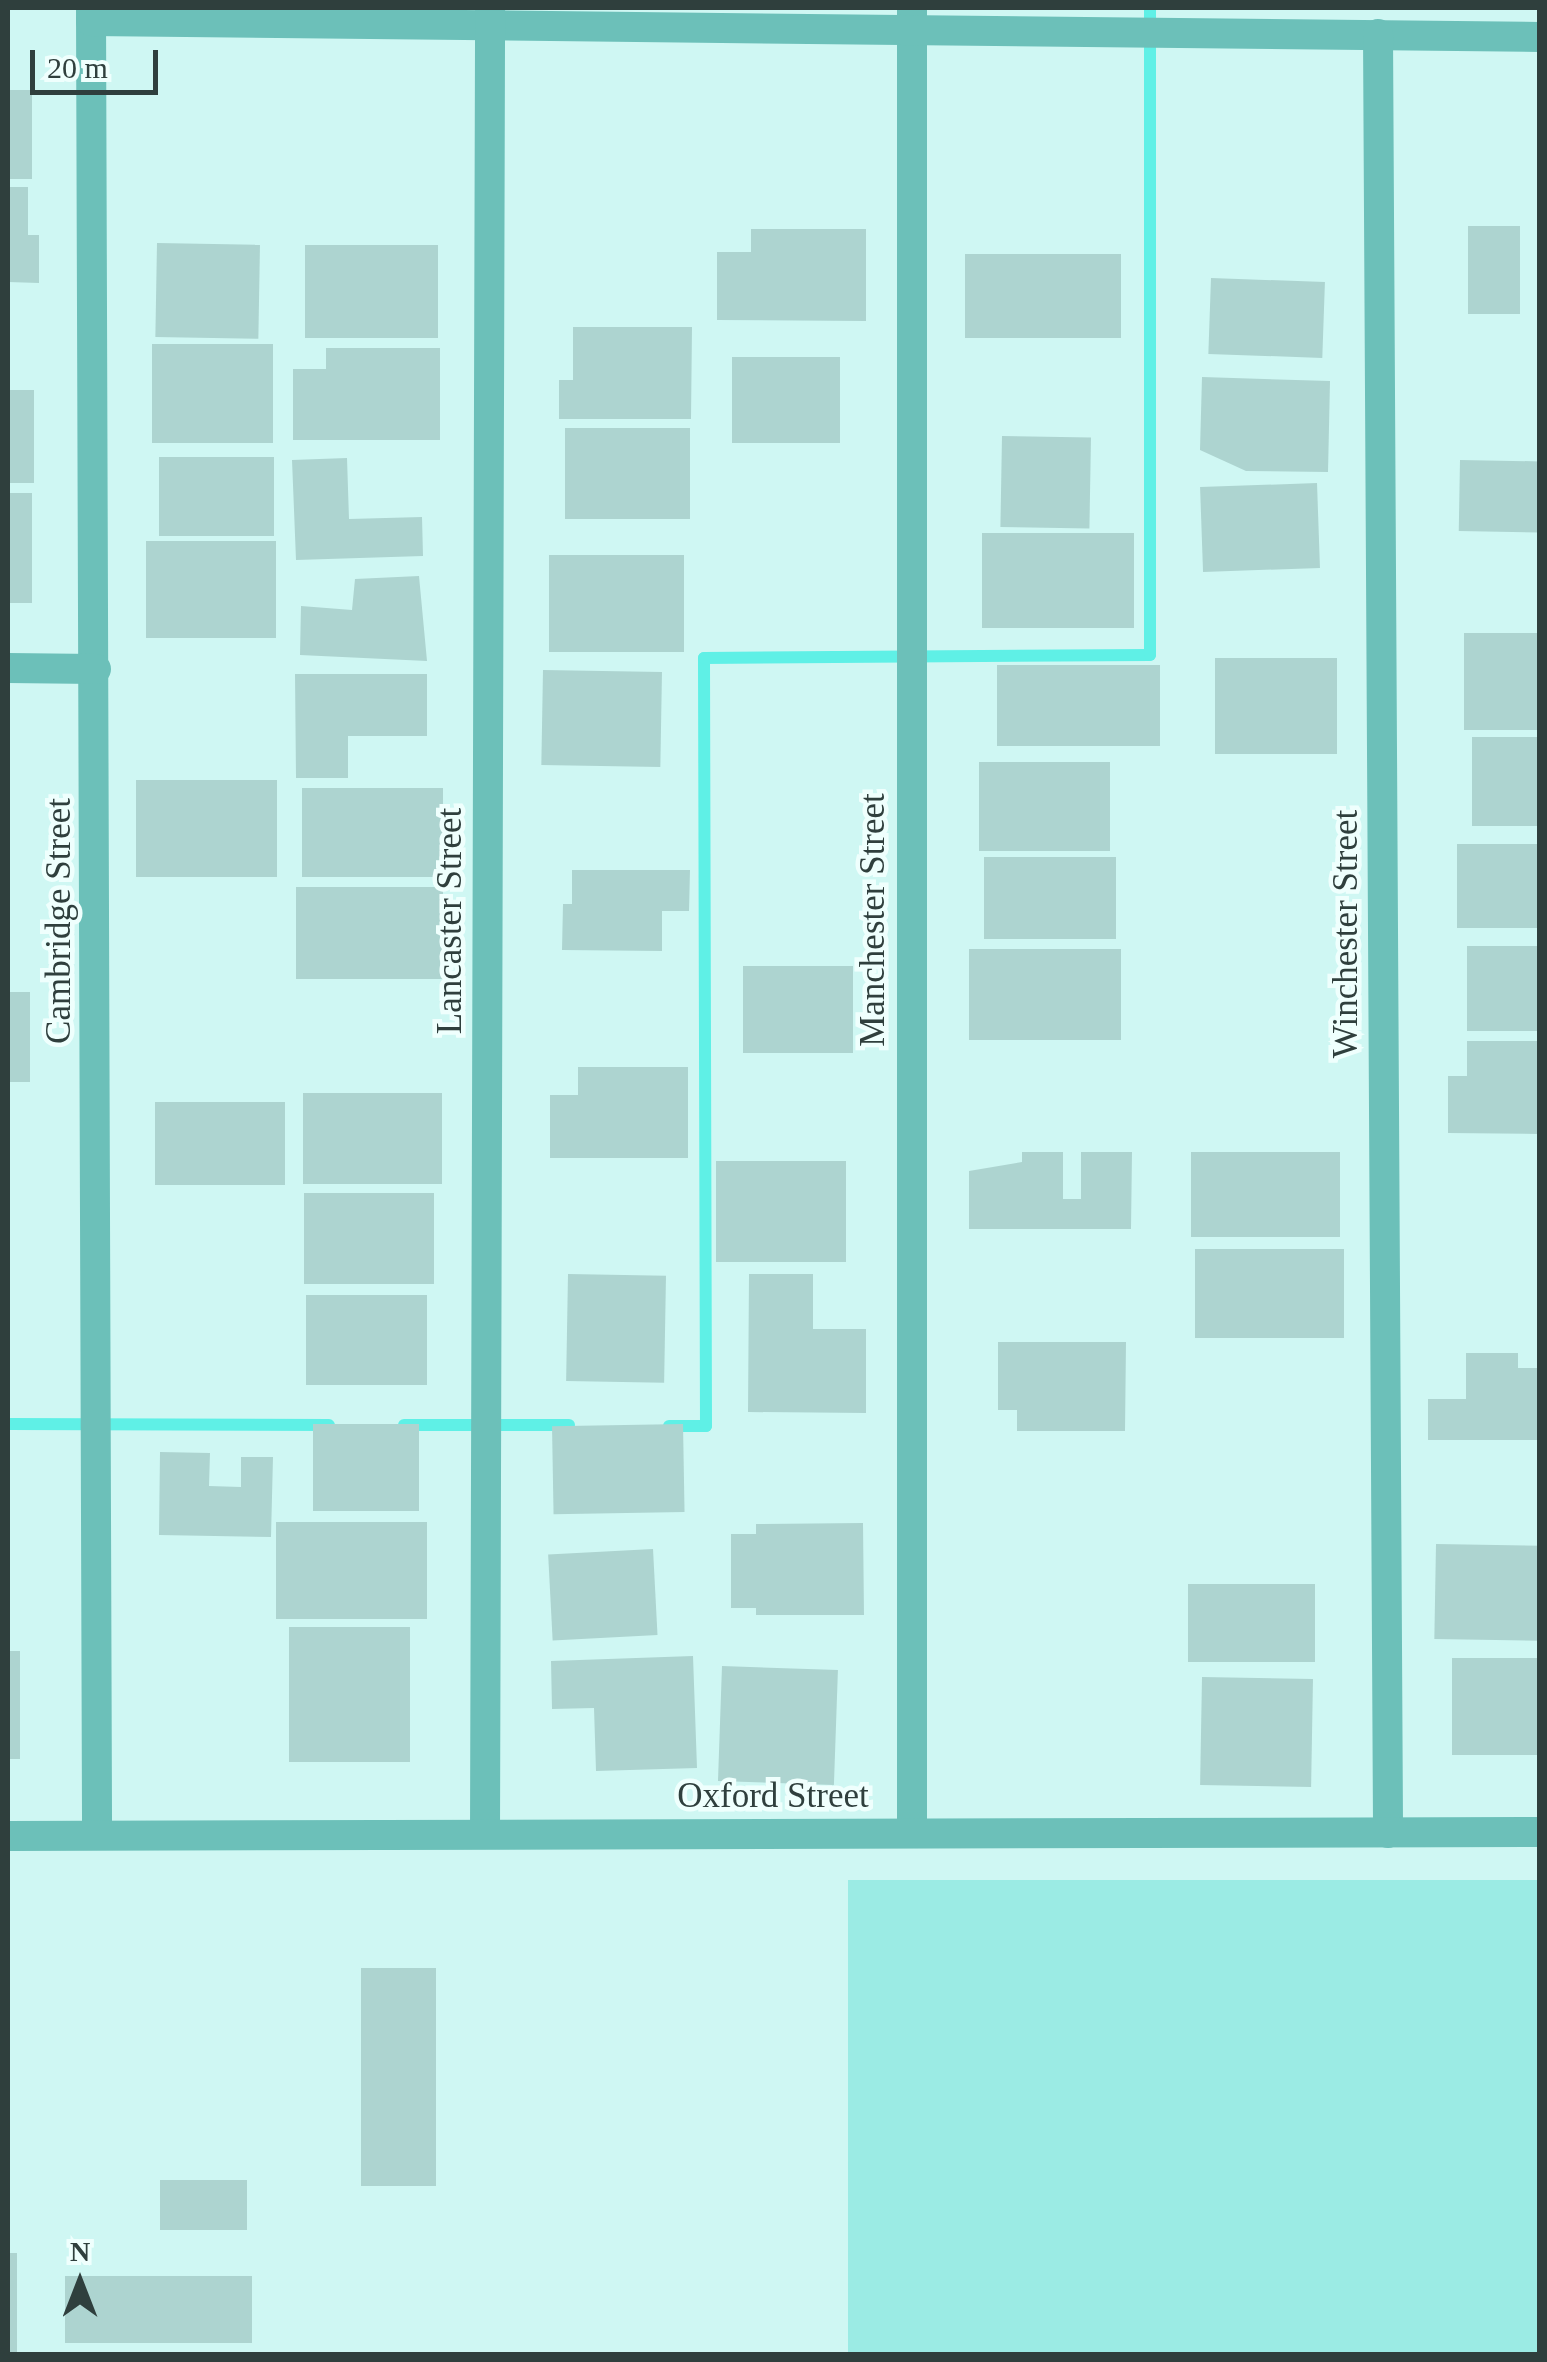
<!DOCTYPE html>
<style>
body{margin:0}
#map{position:relative;width:1547px;height:2362px;overflow:hidden;background:#cff7f3;font-family:Georgia,serif}
div>[style]{position:absolute}
.green>*{inset:0;background:#9bebe4;transform-origin:0 0}
.stream>*{height:12px;margin:-6px;padding:0 6px;transform-origin:6px;border-radius:6px;background:#5ff0e6}
.building>*{inset:0;background:#add4d0;transform-origin:0 0}
.minor>*{height:30px;margin:-15px;padding:0 15px;transform-origin:15px;border-radius:15px;background:#6cc0b9}
span{translate:-50% -50%;white-space:nowrap;text-align:center;line-height:1.15;-webkit-text-stroke:9px #effffd;paint-order:stroke}
.street-label{font-size:35px;color:#2f3f3d}
.frame{position:absolute;inset:0;border:10px solid #2f3f3d;pointer-events:none}
.north{position:absolute;left:30px;top:2232px;width:100px;height:100px;-webkit-text-stroke:8px #effffd;paint-order:stroke;rotate:0deg;font-size:28px;font-weight:700;line-height:40px;text-align:center;color:#2f3f3d}
.north::after{content:'';display:block;margin:auto;width:35px;height:45px;background:#2f3f3d;clip-path:polygon(50% 0,100% 100%,50% 72%,0 100%)}
.scale{position:absolute;left:30px;top:50px;width:128px;height:45px;box-sizing:border-box;border:5px solid #2f3f3d;border-top:0;padding-left:12px;font-size:30px;line-height:35px;white-space:nowrap;color:#2f3f3d;-webkit-text-stroke:8px #effffd;paint-order:stroke}
</style>
<div id="map">
<div class="green">
<div style="left:1539px;top:1880px;width:474px;height:691px;rotate:90deg"></div>
</div>
<div class="stream">
<div style="left:8px;top:1424px;width:321px;rotate:0.2deg"></div>
<div style="left:404px;top:1425px;width:165px"></div>
<div style="left:669px;top:1426px;width:37px"></div>
<div style="left:706px;top:1426px;width:768px;rotate:-90.15deg"></div>
<div style="left:704px;top:658px;width:446px;rotate:-0.4deg"></div>
<div style="left:1150px;top:655px;width:647px;rotate:-90deg"></div>
</div>
<div class="building">
<div style="left:8px;top:90px;width:24px;height:89px"></div>
<div style="clip-path:polygon(8px 187px,28px 187px,28px 235px,39px 235px,39px 283px,8px 282px)"></div>
<div style="left:1468px;top:226px;width:52px;height:88px"></div>
<div style="clip-path:polygon(751px 229px,866px 229px,866px 321px,717px 320px,717px 252px,751px 252px)"></div>
<div style="left:157px;top:243px;width:103px;height:94px;rotate:1deg"></div>
<div style="left:305px;top:245px;width:133px;height:93px"></div>
<div style="left:965px;top:254px;width:156px;height:84px"></div>
<div style="left:1211px;top:278px;width:114px;height:76px;rotate:2deg"></div>
<div style="clip-path:polygon(573px 327px,692px 327px,691px 419px,559px 419px,559px 380px,573px 380px)"></div>
<div style="left:152px;top:344px;width:121px;height:99px"></div>
<div style="clip-path:polygon(326px 348px,440px 348px,440px 440px,293px 440px,293px 369px,326px 369px)"></div>
<div style="left:732px;top:357px;width:108px;height:86px"></div>
<div style="clip-path:polygon(1202px 377px,1330px 381px,1328px 472px,1246px 471px,1200px 450px)"></div>
<div style="left:8px;top:390px;width:26px;height:93px"></div>
<div style="left:565px;top:428px;width:125px;height:91px"></div>
<div style="left:1002px;top:436px;width:89px;height:91px;rotate:1deg"></div>
<div style="left:159px;top:457px;width:115px;height:79px"></div>
<div style="clip-path:polygon(347px 458px,349px 519px,422px 517px,423px 556px,296px 560px,292px 460px)"></div>
<div style="left:1460px;top:460px;width:80px;height:71px;rotate:1deg"></div>
<div style="left:1317px;top:483px;width:85px;height:117px;rotate:88deg"></div>
<div style="left:8px;top:493px;width:24px;height:110px"></div>
<div style="left:982px;top:533px;width:152px;height:95px"></div>
<div style="left:146px;top:541px;width:130px;height:97px"></div>
<div style="left:549px;top:555px;width:135px;height:97px"></div>
<div style="clip-path:polygon(419px 576px,427px 661px,300px 655px,301px 606px,352px 610px,355px 579px)"></div>
<div style="left:1464px;top:633px;width:76px;height:97px"></div>
<div style="left:1215px;top:658px;width:122px;height:96px"></div>
<div style="left:997px;top:665px;width:163px;height:81px"></div>
<div style="left:543px;top:670px;width:119px;height:95px;rotate:1deg"></div>
<div style="clip-path:polygon(295px 674px,427px 674px,427px 736px,348px 736px,348px 778px,296px 778px)"></div>
<div style="left:1472px;top:737px;width:68px;height:89px"></div>
<div style="left:979px;top:762px;width:131px;height:89px"></div>
<div style="left:136px;top:780px;width:141px;height:97px"></div>
<div style="left:302px;top:788px;width:141px;height:89px"></div>
<div style="left:1457px;top:844px;width:83px;height:84px"></div>
<div style="left:984px;top:857px;width:132px;height:82px"></div>
<div style="clip-path:polygon(572px 870px,690px 870px,689px 911px,662px 911px,662px 951px,562px 950px,563px 904px,572px 904px)"></div>
<div style="left:296px;top:887px;width:147px;height:92px"></div>
<div style="left:1467px;top:946px;width:73px;height:85px"></div>
<div style="left:969px;top:949px;width:152px;height:91px"></div>
<div style="left:743px;top:966px;width:110px;height:87px"></div>
<div style="left:8px;top:992px;width:22px;height:90px"></div>
<div style="clip-path:polygon(1467px 1041px,1540px 1041px,1540px 1134px,1448px 1133px,1448px 1076px,1467px 1076px)"></div>
<div style="clip-path:polygon(578px 1067px,688px 1067px,688px 1158px,550px 1158px,550px 1095px,578px 1095px)"></div>
<div style="left:303px;top:1093px;width:139px;height:91px"></div>
<div style="left:155px;top:1102px;width:130px;height:83px"></div>
<div style="clip-path:polygon(1022px 1152px,1063px 1152px,1063px 1199px,1081px 1199px,1081px 1152px,1132px 1152px,1131px 1229px,969px 1229px,969px 1171px,1022px 1162px)"></div>
<div style="left:1191px;top:1152px;width:149px;height:85px"></div>
<div style="left:716px;top:1161px;width:130px;height:101px"></div>
<div style="left:304px;top:1193px;width:130px;height:91px"></div>
<div style="left:1195px;top:1249px;width:149px;height:89px"></div>
<div style="left:568px;top:1274px;width:98px;height:107px;rotate:1deg"></div>
<div style="clip-path:polygon(749px 1274px,813px 1274px,813px 1329px,866px 1329px,866px 1413px,748px 1412px)"></div>
<div style="left:306px;top:1295px;width:121px;height:90px"></div>
<div style="clip-path:polygon(998px 1342px,1126px 1342px,1125px 1431px,1017px 1431px,1017px 1410px,998px 1410px)"></div>
<div style="clip-path:polygon(1466px 1353px,1518px 1353px,1518px 1368px,1540px 1368px,1540px 1440px,1428px 1440px,1428px 1399px,1466px 1399px)"></div>
<div style="left:313px;top:1424px;width:106px;height:87px"></div>
<div style="left:683px;top:1424px;width:88px;height:131px;rotate:89deg"></div>
<div style="clip-path:polygon(160px 1452px,210px 1453px,209px 1486px,241px 1487px,241px 1457px,273px 1457px,271px 1537px,159px 1535px)"></div>
<div style="left:276px;top:1522px;width:151px;height:97px"></div>
<div style="clip-path:polygon(863px 1523px,864px 1615px,756px 1615px,756px 1608px,731px 1608px,731px 1534px,756px 1534px,756px 1524px)"></div>
<div style="left:1436px;top:1544px;width:104px;height:95px;rotate:1deg"></div>
<div style="left:653px;top:1549px;width:86px;height:105px;rotate:87deg"></div>
<div style="left:1188px;top:1584px;width:127px;height:78px"></div>
<div style="left:289px;top:1627px;width:121px;height:135px"></div>
<div style="left:8px;top:1651px;width:12px;height:108px"></div>
<div style="clip-path:polygon(693px 1656px,697px 1768px,596px 1771px,594px 1708px,552px 1709px,551px 1661px)"></div>
<div style="left:1452px;top:1658px;width:88px;height:97px"></div>
<div style="left:722px;top:1666px;width:116px;height:115px;rotate:2deg"></div>
<div style="left:1202px;top:1677px;width:111px;height:108px;rotate:1deg"></div>
<div style="left:361px;top:1968px;width:75px;height:218px"></div>
<div style="left:160px;top:2180px;width:87px;height:50px"></div>
<div style="left:8px;top:2253px;width:9px;height:101px"></div>
<div style="left:65px;top:2276px;width:187px;height:67px"></div>
</div>
<div class="minor">
<div style="left:91px;top:8px;width:1827px;rotate:89.81deg"></div>
<div style="left:912px;top:8px;width:1825px;rotate:90deg"></div>
<div style="left:91px;top:21px;width:1449px;rotate:0.63deg"></div>
<div style="left:1378px;top:34px;width:1799px;rotate:89.68deg"></div>
<div style="left:8px;top:668px;width:88px;rotate:0.7deg"></div>
<div style="left:485px;top:1834px;width:1826px;rotate:-89.84deg"></div>
<div style="left:8px;top:1836px;width:1532px;rotate:-0.15deg"></div>
</div>
<div class="street-label">
<span style="left:873px;top:920px;rotate:-90deg">Manchester Street</span>
<span style="left:59px;top:921px;rotate:-90deg">Cambridge Street</span>
<span style="left:450px;top:921px;rotate:-90deg">Lancaster Street</span>
<span style="left:1346px;top:934px;rotate:-90deg">Winchester Street</span>
<span style="left:773px;top:1796px">Oxford Street</span>
</div>
<div class="frame"></div>
<div class="north">N</div>
<div class="scale">20 m</div>
</div>
